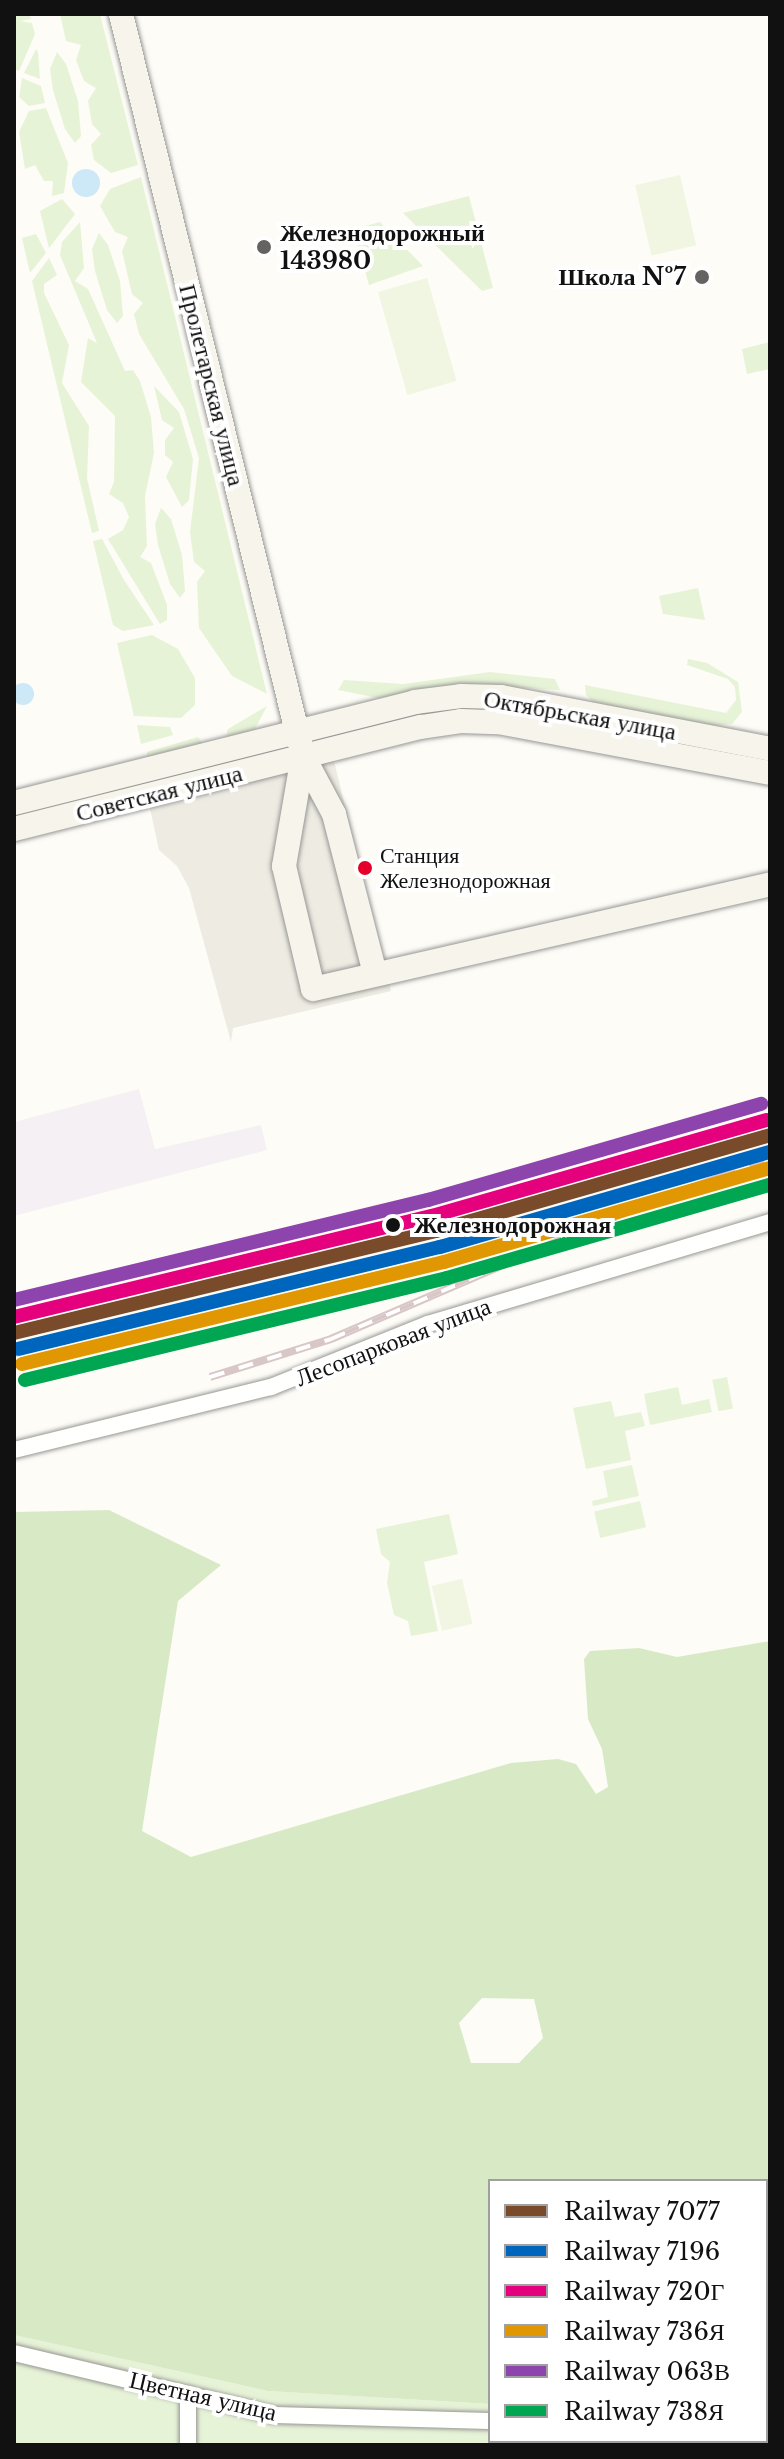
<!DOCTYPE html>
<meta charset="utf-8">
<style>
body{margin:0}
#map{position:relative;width:784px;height:2459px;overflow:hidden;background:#fdfcf7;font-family:"Libre Baskerville",serif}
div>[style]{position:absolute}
.industrial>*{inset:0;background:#f5f0f3}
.green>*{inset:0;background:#e7f3d7;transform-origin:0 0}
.forest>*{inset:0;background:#d8eac5}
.pitch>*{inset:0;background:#f0f6e1;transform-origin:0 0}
.plaza>*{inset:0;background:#edebe2}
.water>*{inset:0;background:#cde8f7}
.round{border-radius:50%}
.roads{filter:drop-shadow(0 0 2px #979795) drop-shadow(0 0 2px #979795)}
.street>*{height:16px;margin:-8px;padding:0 8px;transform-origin:8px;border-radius:8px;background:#fffffe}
.secondary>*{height:24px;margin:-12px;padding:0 12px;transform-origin:12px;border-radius:12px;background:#f6f4eb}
.rail>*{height:8px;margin-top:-4px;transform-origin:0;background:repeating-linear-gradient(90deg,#fff 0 15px,#d9c6c7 0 30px);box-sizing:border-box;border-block:2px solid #d9c6c7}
.rail-1>*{height:14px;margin:-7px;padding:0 7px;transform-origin:7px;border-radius:7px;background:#7a4b2a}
.rail-2>*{height:14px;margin:-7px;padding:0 7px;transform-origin:7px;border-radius:7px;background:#0065bd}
.rail-3>*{height:14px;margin:-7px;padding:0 7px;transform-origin:7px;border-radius:7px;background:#e5007d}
.rail-4>*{height:14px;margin:-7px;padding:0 7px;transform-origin:7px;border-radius:7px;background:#e09702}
.rail-5>*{height:14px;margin:-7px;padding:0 7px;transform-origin:7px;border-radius:7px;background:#8e44ad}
.rail-6>*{height:14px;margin:-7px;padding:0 7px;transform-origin:7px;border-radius:7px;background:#00a651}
.dots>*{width:22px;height:22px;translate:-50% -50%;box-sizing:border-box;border:4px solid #fff;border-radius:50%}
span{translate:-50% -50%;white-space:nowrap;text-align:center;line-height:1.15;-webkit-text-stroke:8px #fff;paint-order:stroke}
.bus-label{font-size:22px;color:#111}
.left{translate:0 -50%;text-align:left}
.poi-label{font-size:24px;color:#111;font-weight:700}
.right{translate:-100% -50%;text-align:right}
.street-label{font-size:24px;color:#111}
.stop-label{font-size:24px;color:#111;font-weight:700}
.frame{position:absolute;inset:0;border:16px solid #111;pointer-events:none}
.legend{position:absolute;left:488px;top:2179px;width:280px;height:264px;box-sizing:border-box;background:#fff;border:2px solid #a0a0a0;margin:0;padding:10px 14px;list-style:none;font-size:24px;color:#111}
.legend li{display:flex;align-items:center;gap:16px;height:40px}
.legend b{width:40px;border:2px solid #a0a0a0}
</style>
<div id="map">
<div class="industrial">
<div style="clip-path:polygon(139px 1089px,155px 1149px,261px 1125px,267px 1150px,14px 1216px,14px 1122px)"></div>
</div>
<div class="green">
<div style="clip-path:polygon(14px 14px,29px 14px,31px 19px,20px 21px,32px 23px,35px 34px,19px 71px,14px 69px)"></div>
<div style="clip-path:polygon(60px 14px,100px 14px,138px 165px,111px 173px,94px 160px,91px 145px,101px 134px,92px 124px,88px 101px,96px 88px,84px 81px,76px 60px,81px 45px,66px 41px)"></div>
<div style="clip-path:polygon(36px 49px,38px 52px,40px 79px,24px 73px)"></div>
<div style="clip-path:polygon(57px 52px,66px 64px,78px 101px,81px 136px,75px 143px,65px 129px,53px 90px,50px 69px)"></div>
<div style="clip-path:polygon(22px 78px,41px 86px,45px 103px,29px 106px,19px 97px)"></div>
<div style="clip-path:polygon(46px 108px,68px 163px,64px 193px,52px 196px,53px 181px,44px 181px,35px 165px,25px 169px,19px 132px,29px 111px)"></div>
<div style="clip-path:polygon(141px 177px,267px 694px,232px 676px,199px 628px,197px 582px,205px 571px,194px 562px,190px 532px,199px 458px,184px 409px,139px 334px,134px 314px,143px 303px,132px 294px,122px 251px,128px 237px,115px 232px,100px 206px,110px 189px)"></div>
<div style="clip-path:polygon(469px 196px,493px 288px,482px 291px,403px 213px)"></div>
<div style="clip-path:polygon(62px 199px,75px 214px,49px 248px,40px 211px)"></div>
<div style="clip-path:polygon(80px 222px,84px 268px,75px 281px,88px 289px,125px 371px,133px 370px,140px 381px,151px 417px,154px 453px,145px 496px,147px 546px,140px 557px,151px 563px,167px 605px,167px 620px,160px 624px,108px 539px,123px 530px,129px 517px,123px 503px,109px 494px,114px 482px,115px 416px,81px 382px,88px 338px,97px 343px,60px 255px,62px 242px)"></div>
<div style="clip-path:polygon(380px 222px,423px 266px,369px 285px,353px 229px)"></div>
<div style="clip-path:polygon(99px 233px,108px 245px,120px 281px,123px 316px,117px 323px,107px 310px,95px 271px,92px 249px)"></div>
<div style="clip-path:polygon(36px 234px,46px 253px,30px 273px,22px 238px)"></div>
<div style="clip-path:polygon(49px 258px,57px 275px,44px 284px,44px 293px,69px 345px,62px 383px,89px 426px,87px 478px,99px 531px,92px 533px,32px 281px)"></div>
<div style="clip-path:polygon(770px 342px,770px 369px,747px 374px,742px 349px)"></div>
<div style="clip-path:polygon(154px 386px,179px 412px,193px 459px,189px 500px,182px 507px,166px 477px,173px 462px,165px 455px,165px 440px,174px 428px,162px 420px)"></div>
<div style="clip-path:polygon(161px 508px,171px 519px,182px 555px,185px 591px,180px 598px,170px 584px,158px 545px,155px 524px)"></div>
<div style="clip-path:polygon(102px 539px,124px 580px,154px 625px,123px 631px,113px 625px,93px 541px)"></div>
<div style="clip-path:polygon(698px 588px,705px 620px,663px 614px,659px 596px)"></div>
<div style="clip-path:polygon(152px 635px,178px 649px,195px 678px,195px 705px,181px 718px,134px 716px,117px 643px)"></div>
<div style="clip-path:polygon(688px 659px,707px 663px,738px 682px,742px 712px,732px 724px,709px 726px,593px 702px,586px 695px,585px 685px,726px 713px,736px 700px,735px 687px,728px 679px,687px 665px)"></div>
<div style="clip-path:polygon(490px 672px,555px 679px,560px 690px,494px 686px,378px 698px,338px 690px,344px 680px,403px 684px)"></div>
<div style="clip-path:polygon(267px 706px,255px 729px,222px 750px,228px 729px)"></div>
<div style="clip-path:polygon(137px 725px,170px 727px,173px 735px,141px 744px)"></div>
<div style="clip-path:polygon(198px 737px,204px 745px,147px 769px,147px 752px)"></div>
<div style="left:727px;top:1377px;width:32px;height:15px;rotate:79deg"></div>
<div style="clip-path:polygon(678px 1387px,682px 1405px,709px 1399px,712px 1412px,650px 1425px,644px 1394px)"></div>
<div style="clip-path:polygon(611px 1401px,615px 1417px,641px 1412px,645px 1426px,625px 1431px,631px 1460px,586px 1469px,573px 1408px)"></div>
<div style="clip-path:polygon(632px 1465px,639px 1496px,593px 1506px,592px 1501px,608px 1497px,603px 1471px)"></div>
<div style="left:640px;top:1501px;width:27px;height:47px;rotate:77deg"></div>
<div style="clip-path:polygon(449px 1514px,458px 1554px,424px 1562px,438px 1631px,411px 1636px,408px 1621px,394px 1615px,387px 1583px,390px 1562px,381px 1554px,376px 1529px)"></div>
<div style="clip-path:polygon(14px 2335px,268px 2391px,490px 2404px,490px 2441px,766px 2441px,770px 2382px,770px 2445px,14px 2445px)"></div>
</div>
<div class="forest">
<div style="clip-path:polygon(evenodd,109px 1510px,221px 1565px,178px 1601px,142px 1831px,191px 1857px,511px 1763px,558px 1759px,576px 1764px,596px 1794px,608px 1787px,602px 1749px,588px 1719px,584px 1659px,590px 1651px,639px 1648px,677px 1657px,770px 1641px,770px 2382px,766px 2383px,766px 2181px,490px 2181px,490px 2404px,268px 2391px,14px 2335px,14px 1512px,109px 1510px,482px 1998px,534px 1999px,543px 2038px,519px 2063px,471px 2063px,459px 2023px,482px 1998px)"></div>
</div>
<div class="pitch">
<div style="left:680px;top:175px;width:72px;height:46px;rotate:77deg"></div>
<div style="left:427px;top:278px;width:107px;height:51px;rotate:74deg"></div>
<div style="left:462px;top:1579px;width:46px;height:31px;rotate:77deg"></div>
</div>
<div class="plaza">
<div style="clip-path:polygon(331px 749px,391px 991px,233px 1028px,231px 1042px,189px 888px,177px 866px,159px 850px,147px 795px)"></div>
</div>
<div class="water">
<div class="round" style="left:72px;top:169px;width:28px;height:28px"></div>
<div class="round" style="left:12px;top:683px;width:22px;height:22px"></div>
</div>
<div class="roads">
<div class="street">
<div style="left:14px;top:1450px;width:265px;rotate:-13.8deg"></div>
<div style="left:271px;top:1387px;width:169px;rotate:-21.9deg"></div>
<div style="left:428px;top:1324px;width:357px;rotate:-16.6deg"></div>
<div style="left:14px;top:2353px;width:267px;rotate:13.4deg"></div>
<div style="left:274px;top:2415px;width:216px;rotate:1.6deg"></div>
<div style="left:766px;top:2390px;width:4px"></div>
<div style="left:188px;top:2394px;width:51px;rotate:90deg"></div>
<div style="left:653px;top:2441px;width:4px;rotate:90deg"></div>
</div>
<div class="secondary">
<div style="left:121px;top:14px;width:764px;rotate:76.22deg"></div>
<div style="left:303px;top:756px;width:66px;rotate:61.9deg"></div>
<div style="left:334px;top:814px;width:165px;rotate:75.6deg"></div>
<div style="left:303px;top:756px;width:112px;rotate:99.8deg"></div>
<div style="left:284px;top:866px;width:126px;rotate:76.7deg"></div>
<div style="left:313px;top:989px;width:469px;rotate:-12.9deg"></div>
<div style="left:14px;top:803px;width:414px;rotate:-14.1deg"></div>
<div style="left:415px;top:702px;width:46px;rotate:-7.4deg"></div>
<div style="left:461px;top:696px;width:40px;rotate:1.4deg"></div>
<div style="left:501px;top:697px;width:274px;rotate:10.9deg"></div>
<div style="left:14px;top:829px;width:420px;rotate:-14.1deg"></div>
<div style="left:421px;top:727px;width:40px;rotate:-8.5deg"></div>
<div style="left:461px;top:721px;width:37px;rotate:2deg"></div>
<div style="left:498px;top:722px;width:277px;rotate:10.6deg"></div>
</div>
</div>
<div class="rail">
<div style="left:210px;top:1377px;width:127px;rotate:-17.4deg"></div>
<div style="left:331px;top:1339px;width:318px;rotate:-23.3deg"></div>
<div style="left:623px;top:1213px;width:157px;rotate:-20.2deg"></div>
</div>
<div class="rail-1">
<div style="left:14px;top:1333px;width:434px;rotate:-13.6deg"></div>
<div style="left:436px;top:1231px;width:348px;rotate:-16deg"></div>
</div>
<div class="rail-2">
<div style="left:18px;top:1349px;width:434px;rotate:-13.6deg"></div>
<div style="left:440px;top:1247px;width:343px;rotate:-16.1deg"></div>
</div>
<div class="rail-3">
<div style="left:14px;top:1317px;width:430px;rotate:-13.6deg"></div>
<div style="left:432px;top:1216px;width:348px;rotate:-16deg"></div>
</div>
<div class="rail-4">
<div style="left:22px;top:1364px;width:434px;rotate:-13.6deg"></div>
<div style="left:444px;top:1262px;width:339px;rotate:-16.1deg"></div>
</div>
<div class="rail-5">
<div style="left:14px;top:1300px;width:426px;rotate:-13.6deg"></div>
<div style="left:428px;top:1200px;width:347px;rotate:-16.1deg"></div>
</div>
<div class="rail-6">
<div style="left:25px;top:1380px;width:434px;rotate:-13.6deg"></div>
<div style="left:447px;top:1278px;width:336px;rotate:-16.1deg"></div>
</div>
<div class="dots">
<div style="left:264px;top:247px;background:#646362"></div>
<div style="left:702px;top:277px;background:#646362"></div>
<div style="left:365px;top:868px;background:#e4002b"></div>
<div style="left:393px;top:1225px;background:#111"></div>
</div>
<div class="bus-label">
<span class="left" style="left:380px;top:868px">Станция<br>Железнодорожная</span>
</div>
<div class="poi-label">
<span class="left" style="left:280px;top:247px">Железнодорожный<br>143980</span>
<span class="right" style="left:686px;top:277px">Школа №7</span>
</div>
<div class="street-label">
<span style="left:212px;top:385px;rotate:76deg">Пролетарская улица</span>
<span style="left:580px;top:715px;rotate:10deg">Октябрьская улица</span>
<span style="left:159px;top:793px;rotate:-14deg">Советская улица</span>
<span style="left:393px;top:1342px;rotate:-21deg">Лесопарковая улица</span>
<span style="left:203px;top:2396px;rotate:13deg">Цветная улица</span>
</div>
<div class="stop-label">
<span class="left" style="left:414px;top:1225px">Железнодорожная</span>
</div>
<div class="frame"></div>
<ul class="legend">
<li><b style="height:10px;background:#7a4b2a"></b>Railway 7077</li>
<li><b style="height:10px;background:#0065bd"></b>Railway 7196</li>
<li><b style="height:10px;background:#e5007d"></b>Railway 720Г</li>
<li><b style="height:10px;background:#e09702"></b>Railway 736Я</li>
<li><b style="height:10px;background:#8e44ad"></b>Railway 063В</li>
<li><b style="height:10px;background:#00a651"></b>Railway 738Я</li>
</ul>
</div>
